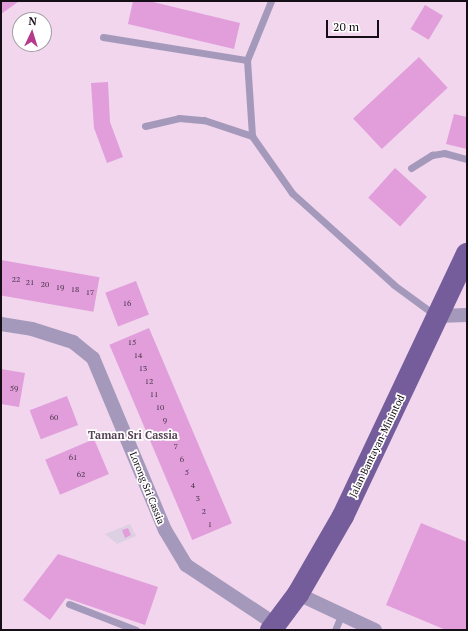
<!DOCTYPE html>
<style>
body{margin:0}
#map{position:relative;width:468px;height:631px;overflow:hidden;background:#f1d6ed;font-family:"PT Serif",serif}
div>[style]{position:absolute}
.industrial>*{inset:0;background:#ded0e3}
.building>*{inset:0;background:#e19edb;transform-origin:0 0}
.lane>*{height:7px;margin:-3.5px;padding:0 3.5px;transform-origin:3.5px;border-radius:3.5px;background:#a599bb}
.street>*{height:14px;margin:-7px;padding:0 7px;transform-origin:7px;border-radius:7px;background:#a599bb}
.primary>*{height:22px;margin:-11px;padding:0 11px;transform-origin:11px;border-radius:11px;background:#745d9a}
span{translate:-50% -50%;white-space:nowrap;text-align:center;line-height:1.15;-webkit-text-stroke:3.5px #fff;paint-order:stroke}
.number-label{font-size:8px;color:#493247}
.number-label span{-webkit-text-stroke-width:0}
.street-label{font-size:10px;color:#160e16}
.neighbourhood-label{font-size:11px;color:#574155;font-weight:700}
.frame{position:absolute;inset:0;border:2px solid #160e16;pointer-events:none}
.north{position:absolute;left:12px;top:12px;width:40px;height:40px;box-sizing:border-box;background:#fff;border:1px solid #a29fa2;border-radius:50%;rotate:4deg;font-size:11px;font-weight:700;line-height:16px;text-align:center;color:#160e16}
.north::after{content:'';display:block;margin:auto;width:14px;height:18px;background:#b53a8c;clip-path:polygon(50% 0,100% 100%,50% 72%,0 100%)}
.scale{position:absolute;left:326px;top:20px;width:53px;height:18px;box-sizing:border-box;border:2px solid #160e16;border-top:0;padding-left:5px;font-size:12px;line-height:14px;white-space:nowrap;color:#160e16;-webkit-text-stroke:3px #fff;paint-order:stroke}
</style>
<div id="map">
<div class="industrial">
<div style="clip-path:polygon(130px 524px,136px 536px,117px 544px,105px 534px)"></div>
</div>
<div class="building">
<div style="clip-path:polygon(1px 1px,17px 1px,18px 2px,1px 14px)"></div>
<div style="clip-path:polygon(133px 1px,149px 1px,240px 23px,234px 49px,128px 24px)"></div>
<div style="left:425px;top:5px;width:21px;height:28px;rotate:31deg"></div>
<div style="left:419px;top:57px;width:42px;height:90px;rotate:47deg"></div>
<div style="clip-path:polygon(108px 82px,110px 122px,123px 157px,107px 163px,94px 128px,91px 83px)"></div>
<div style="clip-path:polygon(454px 114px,467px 117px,467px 149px,446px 144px)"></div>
<div style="left:395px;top:168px;width:43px;height:40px;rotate:42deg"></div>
<div style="left:1px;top:260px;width:100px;height:35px;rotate:10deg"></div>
<div style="left:136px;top:281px;width:36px;height:33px;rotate:69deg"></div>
<div style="left:149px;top:328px;width:212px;height:43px;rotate:67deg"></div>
<div style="clip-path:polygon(1px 369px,25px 373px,19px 407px,1px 404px)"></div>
<div style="left:67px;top:396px;width:31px;height:40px;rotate:69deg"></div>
<div style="left:94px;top:439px;width:38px;height:53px;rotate:67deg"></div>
<div style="clip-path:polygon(421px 523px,467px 542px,467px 630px,446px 630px,386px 605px)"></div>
<div style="clip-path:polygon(128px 528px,131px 535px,125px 538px,122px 530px)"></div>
<div style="clip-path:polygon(58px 554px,158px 587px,145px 625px,66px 598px,50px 620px,23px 600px)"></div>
</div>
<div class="lane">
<div style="left:271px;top:1px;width:64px;rotate:112.1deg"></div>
<div style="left:247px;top:60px;width:76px;rotate:86.2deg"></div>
<div style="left:252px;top:136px;width:70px;rotate:54.9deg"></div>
<div style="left:292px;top:193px;width:137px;rotate:42deg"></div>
<div style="left:394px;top:285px;width:51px;rotate:36.2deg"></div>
<div style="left:103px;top:37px;width:146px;rotate:9.1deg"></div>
<div style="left:145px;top:126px;width:35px;rotate:-13deg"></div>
<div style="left:179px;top:118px;width:25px;rotate:5deg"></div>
<div style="left:204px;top:120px;width:51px;rotate:18.4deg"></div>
<div style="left:411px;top:168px;width:25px;rotate:-32deg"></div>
<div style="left:432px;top:155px;width:12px;rotate:-9deg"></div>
<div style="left:444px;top:153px;width:24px;rotate:15deg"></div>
<div style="left:69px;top:604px;width:72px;rotate:21.2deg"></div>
<div style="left:335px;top:630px;width:15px;rotate:-67deg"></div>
</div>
<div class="street">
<div style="left:437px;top:316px;width:30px;rotate:-2deg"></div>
<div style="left:1px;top:324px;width:31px;rotate:9deg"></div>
<div style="left:32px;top:329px;width:43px;rotate:17.6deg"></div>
<div style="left:73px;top:342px;width:26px;rotate:39deg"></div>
<div style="left:93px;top:358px;width:186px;rotate:67.3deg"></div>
<div style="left:165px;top:530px;width:41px;rotate:59deg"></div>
<div style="left:186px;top:565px;width:107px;rotate:33.5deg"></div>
<div style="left:298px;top:594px;width:85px;rotate:25.1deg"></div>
</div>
<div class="primary">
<div style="left:271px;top:630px;width:45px;rotate:-53.1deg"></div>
<div style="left:298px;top:594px;width:90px;rotate:-60deg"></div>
<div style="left:343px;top:516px;width:290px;rotate:-64.7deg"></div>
</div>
<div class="number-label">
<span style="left:16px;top:280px">22</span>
<span style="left:30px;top:283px">21</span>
<span style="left:45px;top:285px">20</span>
<span style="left:60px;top:288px">19</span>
<span style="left:75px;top:290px">18</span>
<span style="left:90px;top:293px">17</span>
<span style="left:127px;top:304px">16</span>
<span style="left:132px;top:343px">15</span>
<span style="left:138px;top:356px">14</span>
<span style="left:143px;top:369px">13</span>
<span style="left:149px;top:382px">12</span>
<span style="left:14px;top:389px">59</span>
<span style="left:154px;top:395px">11</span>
<span style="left:160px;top:408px">10</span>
<span style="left:54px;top:418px">60</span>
<span style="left:165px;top:421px">9</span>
<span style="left:176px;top:447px">7</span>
<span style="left:73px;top:458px">61</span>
<span style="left:182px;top:460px">6</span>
<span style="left:187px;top:473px">5</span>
<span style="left:81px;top:475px">62</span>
<span style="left:193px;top:486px">4</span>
<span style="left:198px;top:499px">3</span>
<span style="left:204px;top:512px">2</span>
<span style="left:210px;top:525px">1</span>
</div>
<div class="street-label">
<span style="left:377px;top:446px;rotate:-64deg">Jalan Bantayan-Minintod</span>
<span style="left:147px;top:488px;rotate:68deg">Lorong Sri Cassia</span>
</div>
<div class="neighbourhood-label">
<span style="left:133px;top:435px">Taman Sri Cassia</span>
</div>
<div class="frame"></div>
<div class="north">N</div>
<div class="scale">20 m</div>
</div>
